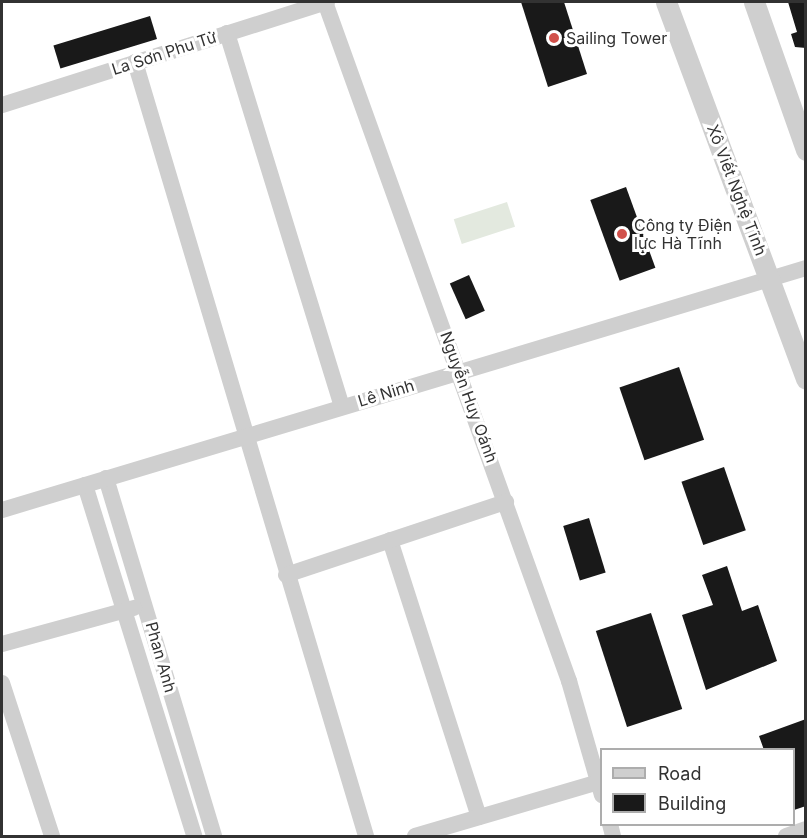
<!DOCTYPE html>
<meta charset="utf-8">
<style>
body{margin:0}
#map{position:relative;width:807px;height:838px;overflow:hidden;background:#fff;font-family:Inter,sans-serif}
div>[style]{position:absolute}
.green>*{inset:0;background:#e3e9df;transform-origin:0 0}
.building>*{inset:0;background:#191919;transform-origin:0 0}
.minor>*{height:16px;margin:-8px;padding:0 8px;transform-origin:8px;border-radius:8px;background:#cfcfcf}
.tertiary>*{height:21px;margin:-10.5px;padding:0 10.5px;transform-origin:10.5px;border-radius:10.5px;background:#cfcfcf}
.dots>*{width:16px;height:16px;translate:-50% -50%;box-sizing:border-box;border:3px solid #fff;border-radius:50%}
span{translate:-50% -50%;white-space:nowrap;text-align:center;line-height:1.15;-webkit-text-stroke:6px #fff;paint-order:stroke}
.poi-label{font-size:16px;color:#323232}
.left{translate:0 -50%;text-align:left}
.street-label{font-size:16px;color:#323232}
.frame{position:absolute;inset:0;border:3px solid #323232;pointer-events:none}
.legend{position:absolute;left:600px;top:748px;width:195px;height:78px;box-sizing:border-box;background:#fff;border:2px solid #adadad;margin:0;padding:8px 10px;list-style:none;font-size:18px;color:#323232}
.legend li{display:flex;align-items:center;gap:12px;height:30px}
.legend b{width:30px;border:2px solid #adadad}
</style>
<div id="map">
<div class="green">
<div style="left:507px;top:202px;width:26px;height:56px;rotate:72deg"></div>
</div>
<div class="building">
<div style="clip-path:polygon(521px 2px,564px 2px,587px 74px,548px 87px)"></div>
<div style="clip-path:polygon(788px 2px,806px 2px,806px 48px,795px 47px,791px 34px,797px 32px)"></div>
<div style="left:150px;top:16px;width:24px;height:101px;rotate:73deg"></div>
<div style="left:626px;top:187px;width:86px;height:38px;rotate:70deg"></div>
<div style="left:469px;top:275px;width:39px;height:21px;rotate:66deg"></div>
<div style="left:679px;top:367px;width:77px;height:63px;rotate:71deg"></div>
<div style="left:724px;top:467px;width:67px;height:45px;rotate:71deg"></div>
<div style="left:589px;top:518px;width:57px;height:27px;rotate:73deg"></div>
<div style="clip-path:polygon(727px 566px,742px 611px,758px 605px,777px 661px,706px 690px,682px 615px,713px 605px,702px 575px)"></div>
<div style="left:651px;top:613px;width:101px;height:58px;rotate:72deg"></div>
<div style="clip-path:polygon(806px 719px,806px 806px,794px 810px,794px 750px,764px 750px,759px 736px)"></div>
</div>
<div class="minor">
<div style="left:325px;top:2px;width:722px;rotate:70.23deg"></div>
<div style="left:569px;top:681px;width:119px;rotate:73.9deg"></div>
<div style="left:227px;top:33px;width:390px;rotate:72.9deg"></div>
<div style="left:135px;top:62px;width:808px;rotate:73.38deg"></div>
<div style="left:2px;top:105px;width:341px;rotate:-17.6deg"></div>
<div style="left:106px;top:478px;width:374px;rotate:73.2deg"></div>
<div style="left:85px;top:485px;width:368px;rotate:72.7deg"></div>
<div style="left:2px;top:510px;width:840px;rotate:-16.75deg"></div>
<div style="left:390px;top:540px;width:291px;rotate:72.2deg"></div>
<div style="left:286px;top:575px;width:232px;rotate:-18.4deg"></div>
<div style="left:2px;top:644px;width:137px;rotate:-15.3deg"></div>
<div style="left:2px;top:683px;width:161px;rotate:71.9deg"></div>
<div style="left:610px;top:824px;width:12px;rotate:76deg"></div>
<div style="left:415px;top:836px;width:191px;rotate:-16.4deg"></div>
<div style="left:786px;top:836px;width:21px;rotate:-19deg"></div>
</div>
<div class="tertiary">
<div style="left:666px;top:2px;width:402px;rotate:69.6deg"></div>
<div style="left:754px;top:2px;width:157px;rotate:70.6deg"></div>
</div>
<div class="dots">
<div style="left:554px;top:38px;background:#d1514b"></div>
<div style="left:622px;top:234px;background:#d1514b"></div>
</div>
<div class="poi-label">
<span class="left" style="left:566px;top:38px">Sailing Tower</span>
<span class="left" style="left:634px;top:234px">Công ty Điện<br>lực Hà Tĩnh</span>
</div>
<div class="street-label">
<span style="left:164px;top:53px;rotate:-18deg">La Sơn Phu Tử</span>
<span style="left:737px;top:190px;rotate:69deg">Xô Viết Nghệ Tĩnh</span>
<span style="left:386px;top:393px;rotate:-17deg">Lê Ninh</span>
<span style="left:469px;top:397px;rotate:70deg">Nguyễn Huy Oánh</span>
<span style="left:161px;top:657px;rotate:74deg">Phan Anh</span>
</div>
<div class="frame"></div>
<ul class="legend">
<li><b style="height:8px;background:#cfcfcf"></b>Road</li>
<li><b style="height:16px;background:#191919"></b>Building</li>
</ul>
</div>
